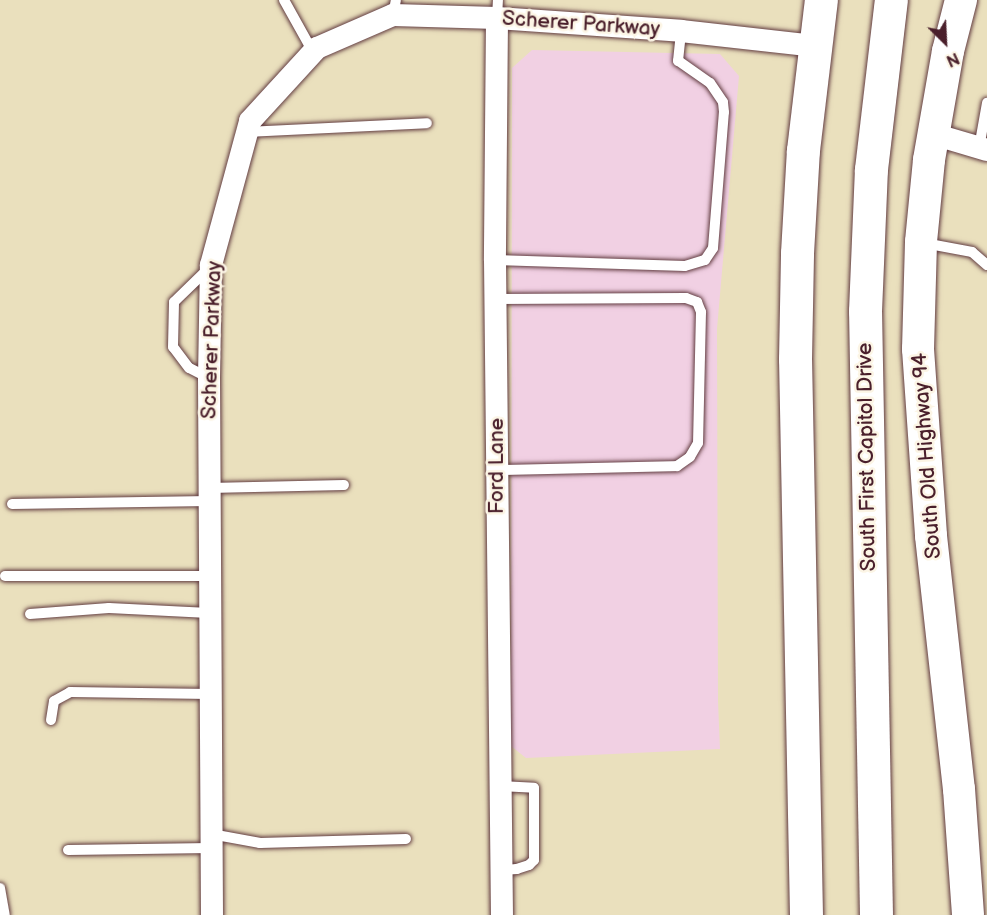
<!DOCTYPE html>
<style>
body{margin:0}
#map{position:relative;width:987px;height:915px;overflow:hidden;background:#eae0bd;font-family:"Balsamiq Sans",sans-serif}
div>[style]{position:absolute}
.built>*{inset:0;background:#f1d0e3}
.roads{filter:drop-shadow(0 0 2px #623c41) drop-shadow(0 0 2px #623c41)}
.lane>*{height:10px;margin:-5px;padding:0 5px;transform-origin:5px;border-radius:5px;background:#fff}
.street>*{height:22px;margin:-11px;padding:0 11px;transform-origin:11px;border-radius:11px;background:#fff}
.secondary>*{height:32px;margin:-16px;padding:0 16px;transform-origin:16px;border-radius:16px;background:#fff}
.highway>*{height:33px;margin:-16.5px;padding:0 16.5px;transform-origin:16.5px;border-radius:16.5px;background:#fff}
span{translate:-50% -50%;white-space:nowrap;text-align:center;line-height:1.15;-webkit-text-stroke:5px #fcf5e5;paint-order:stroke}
.street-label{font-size:21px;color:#4a1f2b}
.north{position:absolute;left:915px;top:12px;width:60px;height:60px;-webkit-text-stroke:4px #fcf5e5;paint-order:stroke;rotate:156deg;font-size:16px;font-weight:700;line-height:24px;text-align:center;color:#4a1f2b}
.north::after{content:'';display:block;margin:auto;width:21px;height:27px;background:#4a1f2b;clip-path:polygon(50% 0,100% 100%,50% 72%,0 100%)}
</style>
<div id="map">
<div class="built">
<div style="clip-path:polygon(532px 50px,720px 54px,739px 76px,717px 329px,718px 701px,720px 749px,526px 758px,511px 746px,512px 68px)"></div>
</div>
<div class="roads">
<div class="lane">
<div style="left:284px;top:0;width:60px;rotate:60.9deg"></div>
<div style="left:393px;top:15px;width:15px;rotate:-79deg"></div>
<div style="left:497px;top:18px;width:18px;rotate:-87deg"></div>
<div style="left:246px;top:132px;width:181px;rotate:-2.8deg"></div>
<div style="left:979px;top:148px;width:46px;rotate:-79.9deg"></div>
<div style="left:924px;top:243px;width:49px;rotate:10.6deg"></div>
<div style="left:972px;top:252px;width:20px;rotate:41deg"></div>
<div style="left:495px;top:260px;width:190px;rotate:1.8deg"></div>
<div style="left:685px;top:266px;width:21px;rotate:-17deg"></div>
<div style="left:705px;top:260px;width:14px;rotate:-56deg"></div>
<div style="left:713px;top:248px;width:136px;rotate:-85.4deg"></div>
<div style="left:724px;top:112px;width:10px;rotate:-96deg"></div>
<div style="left:723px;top:102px;width:23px;rotate:-124deg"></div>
<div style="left:710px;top:83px;width:39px;rotate:-145deg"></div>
<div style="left:678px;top:61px;width:30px;rotate:-84deg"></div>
<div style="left:496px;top:299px;width:190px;rotate:-0.3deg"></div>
<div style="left:686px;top:298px;width:12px;rotate:20deg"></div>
<div style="left:697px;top:302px;width:11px;rotate:68deg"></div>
<div style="left:701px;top:312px;width:131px;rotate:91.3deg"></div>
<div style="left:698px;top:443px;width:16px;rotate:120deg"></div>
<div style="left:690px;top:457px;width:16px;rotate:145deg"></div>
<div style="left:677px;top:466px;width:180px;rotate:178.7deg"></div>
<div style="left:209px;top:378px;width:22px;rotate:-153deg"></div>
<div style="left:189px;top:368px;width:26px;rotate:-127deg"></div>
<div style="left:173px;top:347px;width:45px;rotate:-88.7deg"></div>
<div style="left:174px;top:302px;width:49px;rotate:-44.2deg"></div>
<div style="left:209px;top:488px;width:135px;rotate:-1.3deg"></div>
<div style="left:12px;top:504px;width:198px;rotate:-0.9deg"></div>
<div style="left:5px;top:576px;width:205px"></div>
<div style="left:30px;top:614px;width:79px;rotate:-4.3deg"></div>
<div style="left:109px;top:608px;width:100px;rotate:2.9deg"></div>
<div style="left:51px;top:720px;width:19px;rotate:-81deg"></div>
<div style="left:54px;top:701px;width:18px;rotate:-29deg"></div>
<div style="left:70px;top:692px;width:140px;rotate:0.8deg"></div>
<div style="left:500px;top:786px;width:34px;rotate:3deg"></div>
<div style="left:534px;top:788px;width:72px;rotate:90deg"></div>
<div style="left:534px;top:860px;width:7px;rotate:135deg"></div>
<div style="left:529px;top:865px;width:13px;rotate:162deg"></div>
<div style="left:517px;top:869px;width:16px;rotate:176deg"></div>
<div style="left:211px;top:834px;width:50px;rotate:10.4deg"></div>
<div style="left:260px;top:843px;width:146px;rotate:-1.6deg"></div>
<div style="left:68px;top:850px;width:143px;rotate:-0.8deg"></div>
<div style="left:0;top:888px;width:27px;rotate:80deg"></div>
</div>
<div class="street">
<div style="left:497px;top:18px;width:242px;rotate:90.5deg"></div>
<div style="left:495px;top:260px;width:655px;rotate:89.39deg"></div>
<div style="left:933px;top:134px;width:56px;rotate:16.5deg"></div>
<div style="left:212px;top:915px;width:537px;rotate:-90.32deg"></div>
<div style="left:209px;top:378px;width:113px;rotate:-89deg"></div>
<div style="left:211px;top:265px;width:149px;rotate:-74.8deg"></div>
<div style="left:250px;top:121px;width:99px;rotate:-47.5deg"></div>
<div style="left:317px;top:48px;width:83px;rotate:-23.5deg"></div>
<div style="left:393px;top:15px;width:104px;rotate:1.7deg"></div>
<div style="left:497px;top:18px;width:184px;rotate:4deg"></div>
<div style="left:681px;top:31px;width:134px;rotate:6.4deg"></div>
</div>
<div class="secondary">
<div style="left:961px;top:0;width:53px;rotate:104.3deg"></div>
<div style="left:948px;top:51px;width:111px;rotate:99.9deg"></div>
<div style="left:929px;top:160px;width:82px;rotate:95.6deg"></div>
<div style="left:921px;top:242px;width:107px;rotate:91.6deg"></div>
<div style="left:918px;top:349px;width:187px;rotate:86deg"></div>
<div style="left:931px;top:536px;width:255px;rotate:83.7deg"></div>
<div style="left:959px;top:789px;width:126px;rotate:85.9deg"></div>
</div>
<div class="highway">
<div style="left:806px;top:915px;width:556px;rotate:-91.13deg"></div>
<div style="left:795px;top:359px;width:106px;rotate:-88.9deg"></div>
<div style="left:797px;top:253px;width:103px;rotate:-86.7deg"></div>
<div style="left:803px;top:150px;width:151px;rotate:-83.2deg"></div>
<div style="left:876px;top:915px;width:604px;rotate:-91.04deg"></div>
<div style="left:865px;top:311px;width:142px;rotate:-87.6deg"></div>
<div style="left:871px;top:169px;width:170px;rotate:-83.3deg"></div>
</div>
</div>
<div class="street-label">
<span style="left:581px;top:24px;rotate:4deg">Scherer Parkway</span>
<span style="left:212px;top:340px;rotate:-88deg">Scherer Parkway</span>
<span style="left:927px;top:456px;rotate:-94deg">South Old Highway 94</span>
<span style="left:867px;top:457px;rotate:-91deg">South First Capitol Drive</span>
<span style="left:497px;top:466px;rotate:-90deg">Ford Lane</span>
</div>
<div class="north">N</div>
</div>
